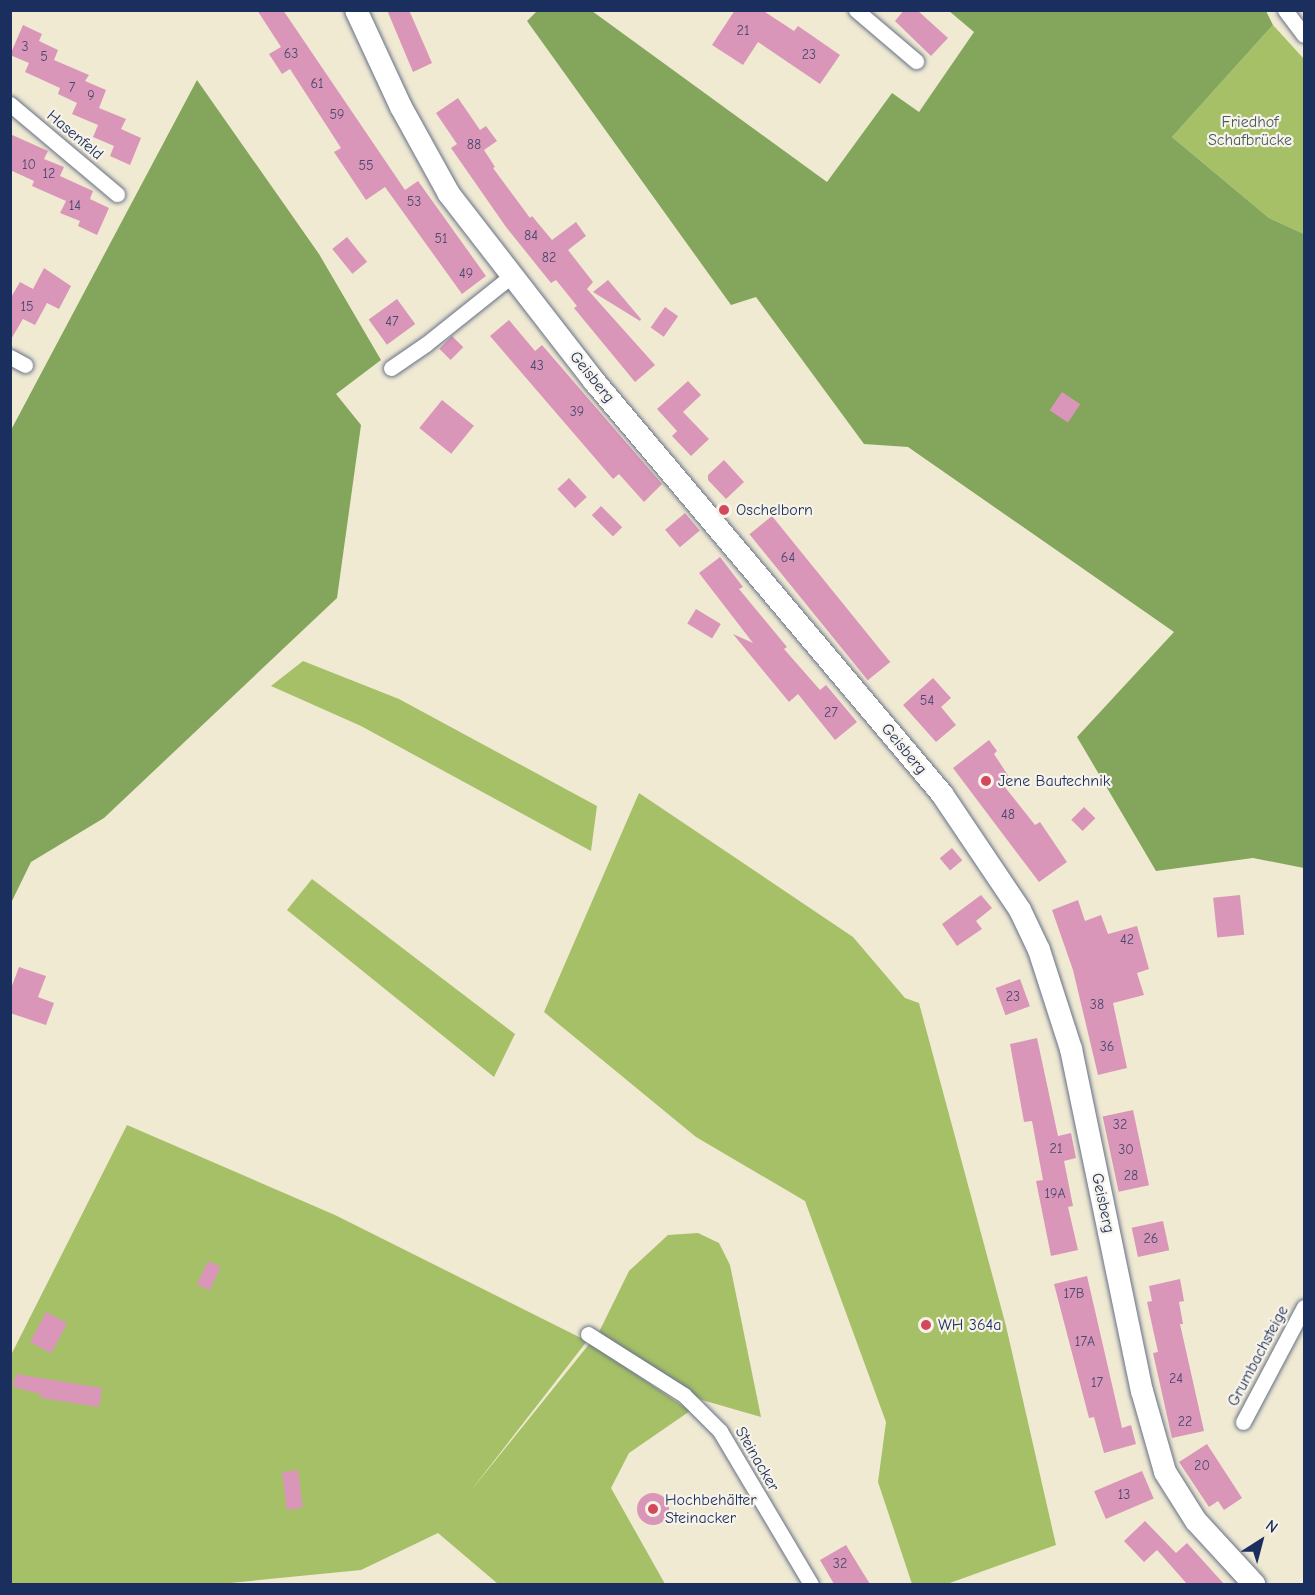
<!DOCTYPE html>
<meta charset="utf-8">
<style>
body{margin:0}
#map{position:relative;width:1315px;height:1595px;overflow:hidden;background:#f0ead3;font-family:"Comic Neue",sans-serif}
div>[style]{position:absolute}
.green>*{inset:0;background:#a6c067}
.forest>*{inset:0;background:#84a65c}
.building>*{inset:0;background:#da96b8;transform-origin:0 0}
.round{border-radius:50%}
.roads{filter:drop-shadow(0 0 2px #667087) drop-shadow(0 0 2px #667087)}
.street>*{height:15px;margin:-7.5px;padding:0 7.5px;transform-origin:7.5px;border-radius:7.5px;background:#fff}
.secondary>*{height:22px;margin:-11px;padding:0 11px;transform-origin:11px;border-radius:11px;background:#fff}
.dots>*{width:16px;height:16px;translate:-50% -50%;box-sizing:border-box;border:3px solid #f7f3e8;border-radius:50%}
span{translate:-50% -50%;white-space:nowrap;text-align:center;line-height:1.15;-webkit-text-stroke:4.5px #f7f3e8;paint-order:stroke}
.number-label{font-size:14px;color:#4b4974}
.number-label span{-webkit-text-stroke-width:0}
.park-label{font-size:16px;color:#455a61}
.street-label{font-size:16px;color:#1b2f5e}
.poi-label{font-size:16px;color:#1b2f5e}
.left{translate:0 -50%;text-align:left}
.frame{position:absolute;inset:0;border:12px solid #1b2f5e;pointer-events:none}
.north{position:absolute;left:1231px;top:1511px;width:60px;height:60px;-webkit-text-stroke:4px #f7f3e8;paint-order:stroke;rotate:36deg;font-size:16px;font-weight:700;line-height:24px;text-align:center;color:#1b2f5e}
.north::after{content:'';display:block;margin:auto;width:21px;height:27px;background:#1b2f5e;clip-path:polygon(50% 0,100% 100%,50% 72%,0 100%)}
</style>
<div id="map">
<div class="green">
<div style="clip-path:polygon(1273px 25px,1304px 59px,1304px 234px,1269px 218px,1172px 137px)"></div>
<div style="clip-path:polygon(303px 661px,399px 699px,597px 806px,591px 851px,361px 726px,271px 686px)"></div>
<div style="clip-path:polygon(639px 793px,853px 937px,905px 998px,919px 1003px,1006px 1326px,1056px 1545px,947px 1584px,912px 1584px,878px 1482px,886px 1422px,805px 1201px,696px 1137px,544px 1012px)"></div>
<div style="clip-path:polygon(312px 879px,515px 1034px,494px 1077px,287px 910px)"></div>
<div style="clip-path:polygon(127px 1125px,335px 1215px,587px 1341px,469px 1493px,590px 1343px,690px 1411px,629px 1453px,611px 1488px,665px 1584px,498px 1584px,438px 1533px,361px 1570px,220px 1584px,11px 1584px,10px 1357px)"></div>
<div style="clip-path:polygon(698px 1233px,719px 1243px,730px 1265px,761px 1417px,702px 1400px,599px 1332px,629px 1271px,668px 1235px)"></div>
</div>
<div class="forest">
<div style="clip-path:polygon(537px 11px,592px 11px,827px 182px,892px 93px,919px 112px,974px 32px,949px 11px,1266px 11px,1273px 25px,1172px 137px,1269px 218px,1304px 234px,1304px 868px,1253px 858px,1156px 871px,1077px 737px,1174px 632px,908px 447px,864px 444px,756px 297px,731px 305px,527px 21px)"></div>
<div style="clip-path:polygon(197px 80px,319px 254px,381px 360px,336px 394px,361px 425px,337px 598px,104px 818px,31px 862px,11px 903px,11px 430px)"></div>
</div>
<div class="building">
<div style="clip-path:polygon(257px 10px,283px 10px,405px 190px,418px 181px,486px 276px,462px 294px,385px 187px,366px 200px,334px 152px,341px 148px,290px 69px,282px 74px,269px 54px,281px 47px)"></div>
<div style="clip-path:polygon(387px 10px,409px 10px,432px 63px,413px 72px)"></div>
<div style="clip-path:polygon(735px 10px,762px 10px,794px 31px,798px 26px,840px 55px,820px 84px,758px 42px,743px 65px,712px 45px)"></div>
<div style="clip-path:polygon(904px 10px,917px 10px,948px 38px,931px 56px,895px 21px)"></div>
<div style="clip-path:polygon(23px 25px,42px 34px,39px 41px,58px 50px,54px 60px,89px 75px,85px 81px,106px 90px,99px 108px,126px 119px,121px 129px,141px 138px,130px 165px,110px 156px,114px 146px,93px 137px,98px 125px,72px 114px,77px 103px,58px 94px,60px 88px,25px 72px,29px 63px,10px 55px)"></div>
<div style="clip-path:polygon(458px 98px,480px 130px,486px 126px,497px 141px,484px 150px,495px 167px,493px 168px,530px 218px,532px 216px,552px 240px,576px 222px,586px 236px,568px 250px,593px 282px,587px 289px,655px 365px,635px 382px,574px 308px,577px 306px,556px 280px,551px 283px,506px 227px,451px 148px,457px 144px,436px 113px)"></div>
<div style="clip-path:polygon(10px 134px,48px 151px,44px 159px,64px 167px,60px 176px,93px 191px,90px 199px,109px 208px,97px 235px,78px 226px,80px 221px,60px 213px,66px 201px,32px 186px,34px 181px,10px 170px)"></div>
<div style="left:347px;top:237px;width:32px;height:19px;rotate:51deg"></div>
<div style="clip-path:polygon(44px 268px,71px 286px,59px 309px,47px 303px,35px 325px,23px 319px,10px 341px,10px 299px,20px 282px,33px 289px)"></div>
<div style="clip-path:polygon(608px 280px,641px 319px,640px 321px,593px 292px)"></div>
<div style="left:397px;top:299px;width:31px;height:35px;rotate:54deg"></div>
<div style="left:665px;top:307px;width:16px;height:25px;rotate:35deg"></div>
<div style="clip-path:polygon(509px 320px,535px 351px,542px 345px,662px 484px,644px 502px,619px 474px,613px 479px,490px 336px)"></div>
<div style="left:452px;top:336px;width:16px;height:18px;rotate:45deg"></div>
<div style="clip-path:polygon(688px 381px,701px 395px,683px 412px,709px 439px,691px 456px,672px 436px,677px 431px,657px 409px)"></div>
<div style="left:1062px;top:392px;width:22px;height:22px;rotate:34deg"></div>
<div style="left:442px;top:400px;width:41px;height:36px;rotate:39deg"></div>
<div style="clip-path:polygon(724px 460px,744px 482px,726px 499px,708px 480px,708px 475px)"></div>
<div style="left:569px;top:478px;width:26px;height:16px;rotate:47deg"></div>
<div style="left:601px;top:506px;width:30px;height:13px;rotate:45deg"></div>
<div style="left:685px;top:513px;width:23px;height:26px;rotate:50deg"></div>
<div style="left:772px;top:516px;width:188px;height:29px;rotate:51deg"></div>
<div style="clip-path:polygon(720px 557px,743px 587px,739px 589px,787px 647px,784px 649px,820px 690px,826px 685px,857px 722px,835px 740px,798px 694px,789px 702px,733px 634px,753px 643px,699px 573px)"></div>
<div style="left:696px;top:609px;width:29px;height:17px;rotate:31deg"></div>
<div style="clip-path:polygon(933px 678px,951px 698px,941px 707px,956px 725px,936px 742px,903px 705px)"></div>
<div style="clip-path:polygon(989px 740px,997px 751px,994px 754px,1011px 780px,1004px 786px,1035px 825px,1040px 822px,1067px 862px,1039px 882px,953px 768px)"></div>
<div style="left:1084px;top:807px;width:16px;height:18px;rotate:45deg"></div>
<div style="left:952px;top:848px;width:16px;height:16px;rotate:50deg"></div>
<div style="clip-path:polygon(981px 895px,992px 908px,976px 921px,982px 929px,957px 946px,942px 924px)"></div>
<div style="left:1240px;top:895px;width:40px;height:27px;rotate:84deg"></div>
<div style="clip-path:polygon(1078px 900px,1085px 921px,1101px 915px,1108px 934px,1137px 926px,1149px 969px,1137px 973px,1144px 995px,1113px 1003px,1127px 1068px,1098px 1075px,1073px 970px,1052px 910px)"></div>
<div style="clip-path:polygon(19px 967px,46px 976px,38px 997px,54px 1003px,46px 1025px,10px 1013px,10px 991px)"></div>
<div style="left:1020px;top:979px;width:29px;height:26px;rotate:70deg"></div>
<div style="clip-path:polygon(1037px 1038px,1058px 1136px,1071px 1133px,1076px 1158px,1064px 1161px,1073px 1206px,1068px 1207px,1078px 1250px,1051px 1256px,1036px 1181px,1043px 1180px,1032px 1121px,1024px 1122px,1010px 1044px)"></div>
<div style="left:1133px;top:1110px;width:77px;height:31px;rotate:78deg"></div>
<div style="left:1163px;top:1221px;width:30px;height:32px;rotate:78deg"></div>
<div style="left:208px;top:1261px;width:14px;height:26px;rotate:25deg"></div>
<div style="clip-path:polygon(1087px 1276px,1122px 1428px,1131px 1425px,1136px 1444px,1104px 1453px,1094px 1417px,1089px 1418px,1054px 1284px)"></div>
<div style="clip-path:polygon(1180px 1279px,1184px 1301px,1179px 1302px,1183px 1324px,1180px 1324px,1204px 1431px,1172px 1438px,1153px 1353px,1158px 1352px,1147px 1302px,1152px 1301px,1149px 1286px)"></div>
<div style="left:46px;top:1312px;width:24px;height:34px;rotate:28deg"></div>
<div style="clip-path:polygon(16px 1374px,102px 1388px,99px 1407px,41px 1398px,41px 1394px,13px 1387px)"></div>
<div style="clip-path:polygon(1207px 1444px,1242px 1498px,1224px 1510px,1218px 1501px,1209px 1507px,1179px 1462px)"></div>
<div style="left:298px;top:1470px;width:38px;height:16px;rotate:83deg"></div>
<div style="left:1142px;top:1471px;width:30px;height:52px;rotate:67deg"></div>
<div class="round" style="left:637px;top:1493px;width:32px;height:32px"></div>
<div style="clip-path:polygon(1145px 1521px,1176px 1553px,1187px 1543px,1224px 1584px,1187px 1584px,1157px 1550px,1144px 1562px,1124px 1541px)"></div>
<div style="clip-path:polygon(846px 1545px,860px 1568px,870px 1584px,834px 1584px,820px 1560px)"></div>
</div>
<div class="roads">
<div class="street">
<div style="left:856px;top:10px;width:79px;rotate:40.4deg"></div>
<div style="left:1285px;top:10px;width:31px;rotate:53deg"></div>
<div style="left:10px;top:104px;width:140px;rotate:40.1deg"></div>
<div style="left:10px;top:357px;width:17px;rotate:28deg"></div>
<div style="left:391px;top:368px;width:42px;rotate:-34.4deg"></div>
<div style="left:426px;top:344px;width:107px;rotate:-38.6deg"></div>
<div style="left:588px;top:1334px;width:114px;rotate:32.4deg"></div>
<div style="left:684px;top:1395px;width:51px;rotate:45deg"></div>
<div style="left:720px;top:1431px;width:178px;rotate:59.3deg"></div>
<div style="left:1243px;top:1422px;width:130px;rotate:-62.1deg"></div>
</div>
<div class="secondary">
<div style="left:356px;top:10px;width:107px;rotate:65.1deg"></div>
<div style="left:401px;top:107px;width:99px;rotate:61.1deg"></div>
<div style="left:449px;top:194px;width:237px;rotate:52.2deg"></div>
<div style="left:594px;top:381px;width:540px;rotate:49.88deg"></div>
<div style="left:942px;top:794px;width:140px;rotate:56.1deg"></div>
<div style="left:1020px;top:910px;width:44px;rotate:64.6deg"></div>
<div style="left:1039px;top:950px;width:104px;rotate:72.1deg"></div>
<div style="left:1071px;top:1049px;width:349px;rotate:78.3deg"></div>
<div style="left:1142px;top:1391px;width:84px;rotate:74.1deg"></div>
<div style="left:1165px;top:1472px;width:58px;rotate:57.7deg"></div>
<div style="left:1196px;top:1521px;width:86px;rotate:47.4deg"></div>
</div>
</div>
<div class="dots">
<div style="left:724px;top:510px;background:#d1495b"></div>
<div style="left:986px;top:781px;background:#d1495b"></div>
<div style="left:926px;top:1325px;background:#d1495b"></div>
<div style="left:653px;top:1509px;background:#d1495b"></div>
</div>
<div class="number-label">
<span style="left:743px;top:31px">21</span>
<span style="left:25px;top:47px">3</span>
<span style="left:291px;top:54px">63</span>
<span style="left:809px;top:55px">23</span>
<span style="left:44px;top:57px">5</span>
<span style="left:317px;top:84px">61</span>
<span style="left:72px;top:88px">7</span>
<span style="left:91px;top:96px">9</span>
<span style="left:337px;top:115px">59</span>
<span style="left:474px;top:145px">88</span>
<span style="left:29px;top:165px">10</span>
<span style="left:366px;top:166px">55</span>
<span style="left:49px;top:174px">12</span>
<span style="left:414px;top:202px">53</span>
<span style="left:75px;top:206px">14</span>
<span style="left:531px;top:236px">84</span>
<span style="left:441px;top:239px">51</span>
<span style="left:549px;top:258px">82</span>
<span style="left:466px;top:274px">49</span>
<span style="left:27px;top:307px">15</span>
<span style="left:392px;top:322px">47</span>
<span style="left:537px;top:366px">43</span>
<span style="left:577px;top:412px">39</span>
<span style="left:788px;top:558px">64</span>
<span style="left:927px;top:701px">54</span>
<span style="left:831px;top:713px">27</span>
<span style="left:1008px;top:815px">48</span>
<span style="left:1127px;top:940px">42</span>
<span style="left:1013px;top:997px">23</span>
<span style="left:1097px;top:1005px">38</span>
<span style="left:1107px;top:1047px">36</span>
<span style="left:1120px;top:1125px">32</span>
<span style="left:1056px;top:1149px">21</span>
<span style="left:1126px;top:1150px">30</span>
<span style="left:1131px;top:1176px">28</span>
<span style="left:1055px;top:1194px">19A</span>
<span style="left:1151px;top:1239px">26</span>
<span style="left:1074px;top:1294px">17B</span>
<span style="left:1085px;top:1342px">17A</span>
<span style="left:1176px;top:1379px">24</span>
<span style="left:1097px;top:1383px">17</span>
<span style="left:1185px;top:1422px">22</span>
<span style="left:1202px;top:1466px">20</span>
<span style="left:1124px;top:1495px">13</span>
<span style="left:840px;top:1564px">32</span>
</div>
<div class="park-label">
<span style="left:1250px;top:131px">Friedhof<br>Schafbrücke</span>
</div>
<div class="street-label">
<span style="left:75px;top:135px;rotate:40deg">Hasenfeld</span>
<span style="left:592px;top:377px;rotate:51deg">Geisberg</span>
<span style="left:904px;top:749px;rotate:50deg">Geisberg</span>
<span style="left:1103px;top:1203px;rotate:78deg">Geisberg</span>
<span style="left:1258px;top:1356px;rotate:-62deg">Grumbachsteige</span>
<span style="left:757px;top:1459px;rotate:60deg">Steinacker</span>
</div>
<div class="poi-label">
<span class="left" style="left:736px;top:510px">Oschelborn</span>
<span class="left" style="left:998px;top:781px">Jene Bautechnik</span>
<span class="left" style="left:938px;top:1325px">WH 364a</span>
<span class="left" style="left:665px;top:1509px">Hochbehälter<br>Steinacker</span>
</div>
<div class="frame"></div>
<div class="north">N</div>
</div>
